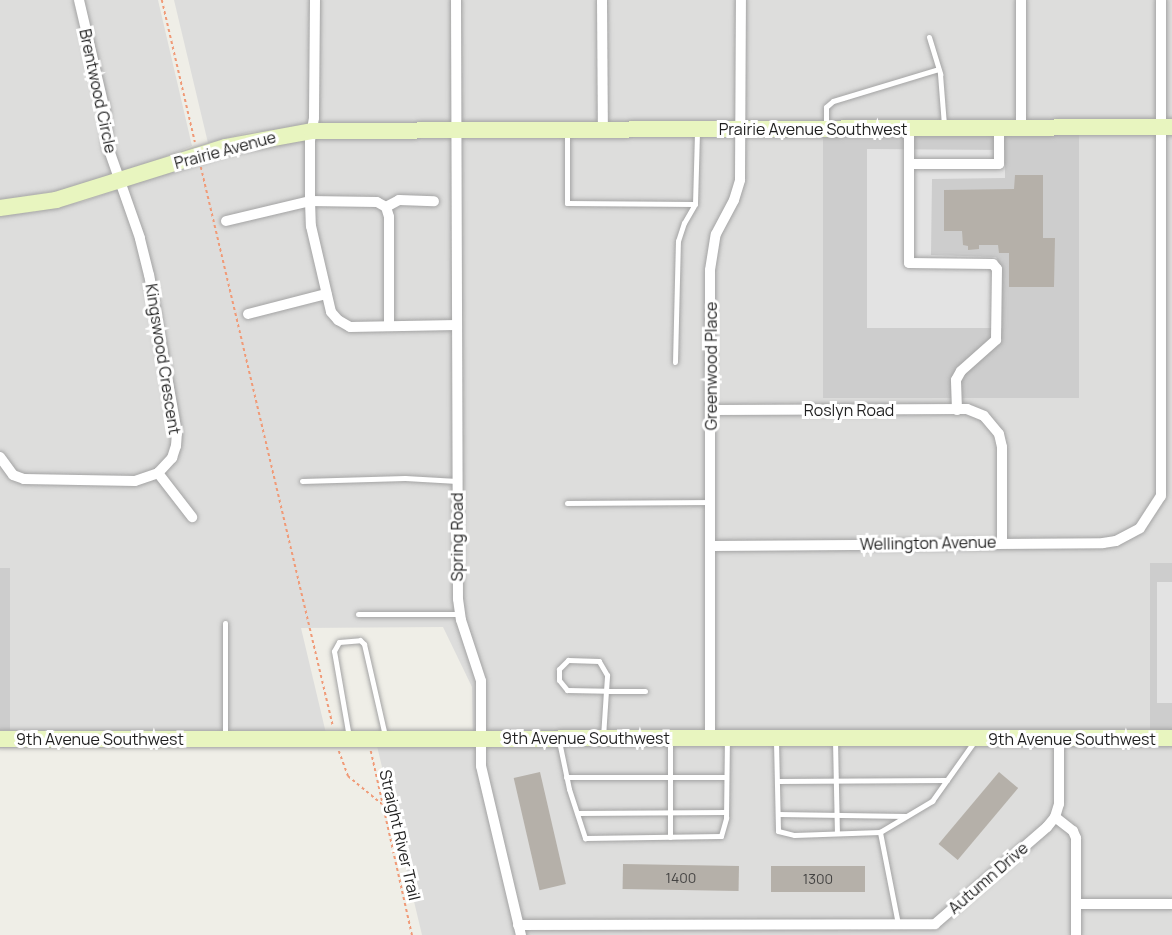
<!DOCTYPE html>
<style>
body{margin:0}
#map{position:relative;width:1172px;height:935px;overflow:hidden;background:#efeee7;font-family:Manrope,sans-serif}
div>[style]{position:absolute}
.residential>*{inset:0;background:#dddddc}
.religious>*{inset:0;background:#cdcdcd;transform-origin:0 0}
.parking>*{inset:0;background:#e3e3e3;transform-origin:0 0}
.building>*{inset:0;background:#b5b0a9;transform-origin:0 0}
.path>*{height:1.5px;margin-top:-0.75px;transform-origin:0;background:repeating-linear-gradient(90deg,#f09a77 0 3px,transparent 0 6px)}
.roads{filter:drop-shadow(0 0 2px #a3a3a3) drop-shadow(0 0 2px #a3a3a3)}
.lane>*{height:5px;margin:-2.5px;padding:0 2.5px;transform-origin:2.5px;border-radius:2.5px;background:#fff}
.street>*{height:10px;margin:-5px;padding:0 5px;transform-origin:5px;border-radius:5px;background:#fff}
.secondary>*{height:16px;margin:-8px;padding:0 8px;transform-origin:8px;border-radius:8px;background:#e8f5bf}
span{translate:-50% -50%;white-space:nowrap;text-align:center;line-height:1.15;-webkit-text-stroke:6px #fff;paint-order:stroke}
.number-label{font-size:14px;color:#444342}
.number-label span{-webkit-text-stroke-width:0}
.street-label{font-size:16px;color:#1f1f1f}
</style>
<div id="map">
<div class="residential">
<div style="clip-path:polygon(0 0,158px 0,192px 146px,94px 185px,0 200px)"></div>
<div style="clip-path:polygon(174px 0,1172px 0,1172px 935px,422px 935px,377px 746px,473px 746px,472px 687px,443px 627px,301px 628px,329px 746px,0 748px,0 215px,36px 212px,85px 201px,193px 163px,351px 123px,250px 132px,208px 143px)"></div>
</div>
<div class="religious">
<div style="left:1079px;top:132px;width:266px;height:256px;rotate:90deg"></div>
<div style="left:1172px;top:563px;width:167px;height:22px;rotate:90deg"></div>
<div style="left:0;top:568px;width:10px;height:162px"></div>
</div>
<div class="parking">
<div style="clip-path:polygon(867px 149px,1005px 150px,1005px 178px,932px 179px,931px 255px,996px 257px,1001px 267px,1002px 328px,867px 328px)"></div>
<div style="left:1172px;top:582px;width:121px;height:15px;rotate:90deg"></div>
</div>
<div class="building">
<div style="clip-path:polygon(1015px 175px,1043px 175px,1043px 238px,1055px 238px,1054px 287px,1009px 287px,1009px 253px,999px 253px,998px 245px,979px 245px,979px 249px,968px 250px,968px 246px,963px 245px,962px 231px,944px 231px,944px 190px,1014px 189px)"></div>
<div style="left:540px;top:772px;width:115px;height:27px;rotate:77deg"></div>
<div style="left:999px;top:772px;width:25px;height:94px;rotate:40deg"></div>
<div style="left:623px;top:864px;width:116px;height:25px;rotate:1deg"></div>
<div style="left:865px;top:866px;width:26px;height:94px;rotate:90deg"></div>
</div>
<div class="path">
<div style="left:162px;top:0;width:146px;rotate:76.9deg"></div>
<div style="left:201px;top:167px;width:574px;rotate:76.71deg"></div>
<div style="left:339px;top:751px;width:27px;rotate:70deg"></div>
<div style="left:348px;top:776px;width:44px;rotate:39.5deg"></div>
<div style="left:371px;top:751px;width:189px;rotate:77.4deg"></div>
</div>
<div class="roads">
<div class="lane">
<div style="left:929px;top:37px;width:39px;rotate:73deg"></div>
<div style="left:940px;top:74px;width:51px;rotate:85.5deg"></div>
<div style="left:826px;top:125px;width:18px;rotate:-90deg"></div>
<div style="left:826px;top:107px;width:9px;rotate:-41deg"></div>
<div style="left:833px;top:101px;width:110px;rotate:-16.9deg"></div>
<div style="left:567px;top:131px;width:72px;rotate:90deg"></div>
<div style="left:567px;top:203px;width:128px;rotate:0.4deg"></div>
<div style="left:675px;top:362px;width:121px;rotate:-88.6deg"></div>
<div style="left:678px;top:241px;width:19px;rotate:-72deg"></div>
<div style="left:684px;top:223px;width:22px;rotate:-60deg"></div>
<div style="left:695px;top:204px;width:73px;rotate:-88.4deg"></div>
<div style="left:302px;top:481px;width:103px;rotate:-1.7deg"></div>
<div style="left:405px;top:478px;width:52px;rotate:3.3deg"></div>
<div style="left:567px;top:503px;width:143px;rotate:-0.4deg"></div>
<div style="left:358px;top:614px;width:102px"></div>
<div style="left:349px;top:737px;width:87px;rotate:-99.9deg"></div>
<div style="left:334px;top:651px;width:10px;rotate:-61deg"></div>
<div style="left:339px;top:642px;width:21px;rotate:-5deg"></div>
<div style="left:360px;top:640px;width:6px;rotate:45deg"></div>
<div style="left:364px;top:644px;width:94px;rotate:77.1deg"></div>
<div style="left:603px;top:737px;width:46px;rotate:-86.3deg"></div>
<div style="left:606px;top:691px;width:16px;rotate:-86deg"></div>
<div style="left:607px;top:675px;width:16px;rotate:-120deg"></div>
<div style="left:599px;top:661px;width:31px;rotate:-178deg"></div>
<div style="left:568px;top:660px;width:13px;rotate:135deg"></div>
<div style="left:559px;top:669px;width:11px;rotate:90deg"></div>
<div style="left:559px;top:680px;width:13px;rotate:51deg"></div>
<div style="left:567px;top:690px;width:39px;rotate:1deg"></div>
<div style="left:606px;top:691px;width:39px"></div>
<div style="left:225px;top:738px;width:115px;rotate:-90deg"></div>
<div style="left:835px;top:740px;width:93px;rotate:88.8deg"></div>
<div style="left:559px;top:741px;width:49px;rotate:78.2deg"></div>
<div style="left:569px;top:789px;width:52px;rotate:71.9deg"></div>
<div style="left:585px;top:838px;width:136px;rotate:-0.8deg"></div>
<div style="left:721px;top:836px;width:19px;rotate:-74deg"></div>
<div style="left:726px;top:818px;width:78px;rotate:-89.3deg"></div>
<div style="left:776px;top:742px;width:89px;rotate:88.7deg"></div>
<div style="left:778px;top:831px;width:16px;rotate:14deg"></div>
<div style="left:794px;top:835px;width:86px;rotate:-2deg"></div>
<div style="left:566px;top:777px;width:160px"></div>
<div style="left:777px;top:781px;width:170px;rotate:-0.3deg"></div>
<div style="left:577px;top:813px;width:149px;rotate:-0.4deg"></div>
<div style="left:778px;top:814px;width:128px;rotate:0.9deg"></div>
<div style="left:670px;top:837px;width:97px;rotate:-90deg"></div>
<div style="left:898px;top:924px;width:94px;rotate:-101.1deg"></div>
<div style="left:880px;top:832px;width:61px;rotate:-30.8deg"></div>
<div style="left:932px;top:801px;width:72px;rotate:-54.6deg"></div>
</div>
<div class="street">
<div style="left:315px;top:0;width:118px;rotate:90.5deg"></div>
<div style="left:314px;top:118px;width:23px;rotate:100deg"></div>
<div style="left:310px;top:141px;width:60px;rotate:90deg"></div>
<div style="left:310px;top:201px;width:25px;rotate:88deg"></div>
<div style="left:311px;top:226px;width:88px;rotate:76.9deg"></div>
<div style="left:331px;top:312px;width:11px;rotate:49deg"></div>
<div style="left:338px;top:320px;width:14px;rotate:30deg"></div>
<div style="left:350px;top:327px;width:106px;rotate:-1.1deg"></div>
<div style="left:456px;top:0;width:599px;rotate:89.81deg"></div>
<div style="left:458px;top:599px;width:21px;rotate:82deg"></div>
<div style="left:461px;top:620px;width:64px;rotate:71.8deg"></div>
<div style="left:481px;top:681px;width:85px;rotate:90deg"></div>
<div style="left:481px;top:766px;width:174px;rotate:76.7deg"></div>
<div style="left:602px;top:0;width:129px;rotate:89.6deg"></div>
<div style="left:1021px;top:0;width:129px;rotate:90deg"></div>
<div style="left:909px;top:129px;width:35px;rotate:90deg"></div>
<div style="left:386px;top:207px;width:15px;rotate:-28deg"></div>
<div style="left:399px;top:200px;width:35px;rotate:2deg"></div>
<div style="left:226px;top:221px;width:86px;rotate:-13.4deg"></div>
<div style="left:310px;top:201px;width:67px;rotate:0.9deg"></div>
<div style="left:377px;top:202px;width:10px;rotate:29deg"></div>
<div style="left:386px;top:207px;width:10px;rotate:73deg"></div>
<div style="left:389px;top:217px;width:109px;rotate:90deg"></div>
<div style="left:248px;top:314px;width:81px;rotate:-14.4deg"></div>
<div style="left:712px;top:410px;width:255px;rotate:-0.2deg"></div>
<div style="left:967px;top:409px;width:18px;rotate:22deg"></div>
<div style="left:984px;top:416px;width:23px;rotate:50deg"></div>
<div style="left:999px;top:434px;width:13px;rotate:77deg"></div>
<div style="left:1002px;top:447px;width:95px;rotate:90deg"></div>
<div style="left:957px;top:410px;width:30px;rotate:-92deg"></div>
<div style="left:956px;top:380px;width:10px;rotate:-61deg"></div>
<div style="left:961px;top:371px;width:47px;rotate:-41.5deg"></div>
<div style="left:996px;top:340px;width:71px;rotate:-89.2deg"></div>
<div style="left:997px;top:269px;width:6px;rotate:-129deg"></div>
<div style="left:993px;top:264px;width:84px;rotate:-179.3deg"></div>
<div style="left:909px;top:263px;width:99px;rotate:-90deg"></div>
<div style="left:909px;top:164px;width:90px"></div>
<div style="left:999px;top:164px;width:35px;rotate:-90deg"></div>
<div style="left:0;top:457px;width:22px;rotate:54deg"></div>
<div style="left:13px;top:475px;width:12px;rotate:20deg"></div>
<div style="left:24px;top:479px;width:111px;rotate:1deg"></div>
<div style="left:135px;top:481px;width:24px;rotate:-19deg"></div>
<div style="left:158px;top:473px;width:21px;rotate:-47deg"></div>
<div style="left:172px;top:458px;width:13px;rotate:-72deg"></div>
<div style="left:176px;top:446px;width:13px;rotate:-86deg"></div>
<div style="left:177px;top:433px;width:160px;rotate:-100deg"></div>
<div style="left:149px;top:275px;width:38px;rotate:-104deg"></div>
<div style="left:140px;top:238px;width:96px;rotate:-109.4deg"></div>
<div style="left:108px;top:147px;width:36px;rotate:-95deg"></div>
<div style="left:105px;top:111px;width:114px;rotate:-103.2deg"></div>
<div style="left:158px;top:473px;width:56px;rotate:52.3deg"></div>
<div style="left:712px;top:546px;width:391px;rotate:-0.4deg"></div>
<div style="left:1103px;top:543px;width:13px;rotate:-9deg"></div>
<div style="left:1116px;top:541px;width:27px;rotate:-28deg"></div>
<div style="left:1140px;top:528px;width:38px;rotate:-57deg"></div>
<div style="left:1161px;top:496px;width:496px;rotate:-90deg"></div>
<div style="left:710px;top:738px;width:468px;rotate:-90deg"></div>
<div style="left:710px;top:270px;width:36px;rotate:-81deg"></div>
<div style="left:716px;top:234px;width:38px;rotate:-62deg"></div>
<div style="left:734px;top:200px;width:21px;rotate:-73deg"></div>
<div style="left:740px;top:180px;width:180px;rotate:-89.7deg"></div>
<div style="left:1055px;top:817px;width:23px;rotate:38deg"></div>
<div style="left:1073px;top:831px;width:8px;rotate:67deg"></div>
<div style="left:1076px;top:838px;width:97px;rotate:90deg"></div>
<div style="left:1076px;top:904px;width:96px"></div>
<div style="left:518px;top:925px;width:417px;rotate:-0.1deg"></div>
<div style="left:935px;top:924px;width:148px;rotate:-40.9deg"></div>
<div style="left:1047px;top:827px;width:13px;rotate:-51deg"></div>
<div style="left:1055px;top:817px;width:14px;rotate:-73deg"></div>
<div style="left:1059px;top:804px;width:65px;rotate:-90deg"></div>
</div>
<div class="secondary">
<div style="left:0;top:208px;width:57px;rotate:-8.1deg"></div>
<div style="left:56px;top:200px;width:177px;rotate:-17.4deg"></div>
<div style="left:225px;top:147px;width:88px;rotate:-10.4deg"></div>
<div style="left:312px;top:131px;width:860px;rotate:-0.27deg"></div>
<div style="left:0;top:739px;width:1172px;rotate:-0.05deg"></div>
</div>
</div>
<div class="number-label">
<span style="left:681px;top:878px">1400</span>
<span style="left:818px;top:879px">1300</span>
</div>
<div class="street-label">
<span style="left:98px;top:91px;rotate:78deg">Brentwood Circle</span>
<span style="left:813px;top:129px">Prairie Avenue Southwest</span>
<span style="left:225px;top:150px;rotate:-15deg">Prairie Avenue</span>
<span style="left:163px;top:359px;rotate:81deg">Kingswood Crescent</span>
<span style="left:711px;top:366px;rotate:-90deg">Greenwood Place</span>
<span style="left:849px;top:410px">Roslyn Road</span>
<span style="left:457px;top:537px;rotate:-90deg">Spring Road</span>
<span style="left:928px;top:543px;rotate:-1deg">Wellington Avenue</span>
<span style="left:586px;top:738px">9th Avenue Southwest</span>
<span style="left:100px;top:739px">9th Avenue Southwest</span>
<span style="left:1072px;top:739px">9th Avenue Southwest</span>
<span style="left:400px;top:835px;rotate:77deg">Straight River Trail</span>
<span style="left:988px;top:878px;rotate:-41deg">Autumn Drive</span>
</div>
</div>
